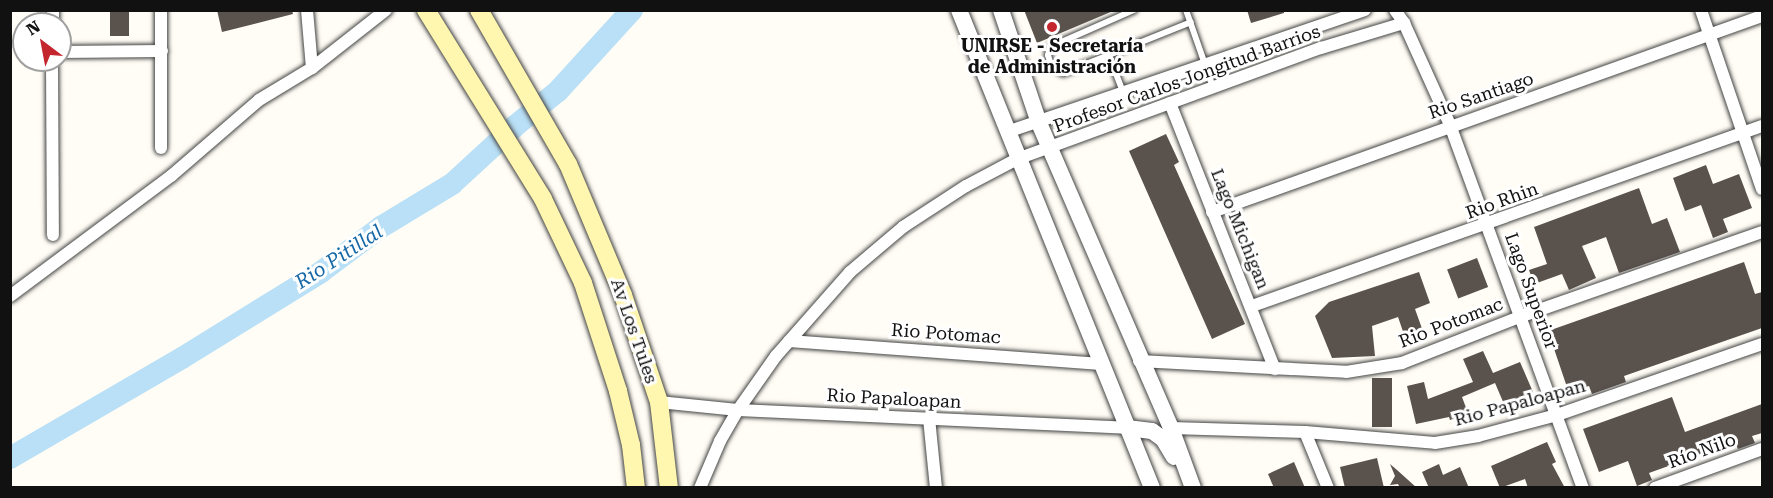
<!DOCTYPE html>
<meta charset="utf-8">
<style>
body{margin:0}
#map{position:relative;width:1773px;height:498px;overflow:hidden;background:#fffdf5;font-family:"Roboto Serif",serif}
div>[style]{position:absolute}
.river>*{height:22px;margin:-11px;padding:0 11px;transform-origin:11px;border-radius:11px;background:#b9e0f7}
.building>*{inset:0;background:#5a524d;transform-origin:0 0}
.roads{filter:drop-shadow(0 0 2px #444) drop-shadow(0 0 2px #444)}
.service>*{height:6px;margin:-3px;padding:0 3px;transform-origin:3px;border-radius:3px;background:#fff}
.minor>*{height:12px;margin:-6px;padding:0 6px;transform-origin:6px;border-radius:6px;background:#fff}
.tertiary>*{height:16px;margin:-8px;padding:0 8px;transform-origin:8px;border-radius:8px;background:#fff}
.secondary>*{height:18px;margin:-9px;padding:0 9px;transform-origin:9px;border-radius:9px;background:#fff6b0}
.dots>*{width:16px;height:16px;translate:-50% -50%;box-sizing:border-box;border:3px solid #fff;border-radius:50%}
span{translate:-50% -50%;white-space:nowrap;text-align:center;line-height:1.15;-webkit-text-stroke:6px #fff;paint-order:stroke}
.poi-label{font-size:18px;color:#111;font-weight:700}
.street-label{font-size:18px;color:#111}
.water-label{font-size:20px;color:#1768a6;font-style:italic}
.frame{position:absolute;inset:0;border:12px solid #111;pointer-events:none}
.north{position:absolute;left:12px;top:12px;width:60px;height:60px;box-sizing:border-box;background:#fff;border:2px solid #a0a0a0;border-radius:50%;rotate:328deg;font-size:16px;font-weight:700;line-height:24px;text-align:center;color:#111}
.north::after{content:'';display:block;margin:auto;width:21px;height:27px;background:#c4262e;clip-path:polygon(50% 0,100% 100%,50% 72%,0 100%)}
</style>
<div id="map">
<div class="river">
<div style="left:10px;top:458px;width:199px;rotate:-30.2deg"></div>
<div style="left:182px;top:358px;width:163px;rotate:-31.7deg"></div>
<div style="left:321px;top:272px;width:75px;rotate:-36.9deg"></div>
<div style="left:381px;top:227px;width:83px;rotate:-31.2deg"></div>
<div style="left:452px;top:184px;width:86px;rotate:-42.6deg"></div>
<div style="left:515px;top:126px;width:55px;rotate:-39.1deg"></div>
<div style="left:558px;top:91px;width:110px;rotate:-47.6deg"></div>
</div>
<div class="building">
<div style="left:110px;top:10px;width:19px;height:26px"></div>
<div style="clip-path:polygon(217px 10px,292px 10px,293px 14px,222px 32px)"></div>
<div style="clip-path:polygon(1024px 10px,1113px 10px,1113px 11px,1037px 43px)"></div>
<div style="clip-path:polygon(1247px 10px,1284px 10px,1284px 13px,1251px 23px)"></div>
<div style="clip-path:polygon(1166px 134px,1179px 162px,1174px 165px,1245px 324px,1212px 339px,1129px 151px)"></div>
<div style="clip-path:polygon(1706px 165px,1713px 184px,1739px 174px,1752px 208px,1723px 219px,1728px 232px,1713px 238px,1701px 205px,1685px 211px,1673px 178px)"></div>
<div style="clip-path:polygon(1639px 188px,1652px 224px,1667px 218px,1680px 252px,1619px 273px,1606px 237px,1582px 246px,1596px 278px,1569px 290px,1562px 274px,1534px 284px,1529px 270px,1547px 264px,1534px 227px)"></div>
<div style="left:1477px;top:258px;width:31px;height:32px;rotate:69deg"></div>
<div style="clip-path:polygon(1744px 262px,1755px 294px,1762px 292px,1762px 328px,1624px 376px,1626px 382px,1592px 394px,1589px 386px,1569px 393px,1548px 331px)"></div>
<div style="clip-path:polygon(1419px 272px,1430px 303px,1415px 309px,1425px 337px,1407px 343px,1398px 317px,1372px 326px,1375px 356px,1332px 358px,1315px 316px,1329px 302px)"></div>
<div style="clip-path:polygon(1483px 351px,1493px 373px,1520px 362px,1533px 392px,1504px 404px,1495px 383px,1462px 397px,1468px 413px,1450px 420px,1449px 417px,1416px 424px,1407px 386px,1424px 382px,1428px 399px,1473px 382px,1463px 359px)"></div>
<div style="left:1372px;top:378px;width:20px;height:49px"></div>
<div style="clip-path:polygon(1672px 397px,1685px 432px,1762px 404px,1762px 433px,1752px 436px,1755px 443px,1738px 449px,1735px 442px,1649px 473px,1652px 480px,1637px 486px,1628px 461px,1599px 472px,1583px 429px)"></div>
<div style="clip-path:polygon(1547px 442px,1556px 462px,1552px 464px,1565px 488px,1528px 488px,1525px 479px,1500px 488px,1491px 466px)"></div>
<div style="clip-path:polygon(1377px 458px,1384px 488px,1345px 488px,1340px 467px)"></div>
<div style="clip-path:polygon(1294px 462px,1305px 488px,1274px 488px,1268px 474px)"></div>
<div style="clip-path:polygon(1390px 464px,1397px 470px,1417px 488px,1400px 488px,1398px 484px,1390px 485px,1395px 476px)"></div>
<div style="clip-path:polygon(1439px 464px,1443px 475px,1460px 467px,1469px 488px,1429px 488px,1422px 472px)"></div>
</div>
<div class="roads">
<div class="service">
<div style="left:1186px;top:10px;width:82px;rotate:70.7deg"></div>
<div style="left:1109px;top:55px;width:88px;rotate:-21.9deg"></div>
<div style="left:1123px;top:92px;width:40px;rotate:-111deg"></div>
<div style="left:1109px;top:55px;width:49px;rotate:158.6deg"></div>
<div style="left:1063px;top:73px;width:14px;rotate:-146deg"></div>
<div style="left:1051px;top:65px;width:10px;rotate:-107deg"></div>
<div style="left:1048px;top:55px;width:8px;rotate:-76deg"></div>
<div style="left:1050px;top:47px;width:92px;rotate:-23.8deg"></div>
</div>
<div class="minor">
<div style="left:307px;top:10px;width:58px;rotate:85.1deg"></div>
<div style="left:1395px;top:10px;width:16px;rotate:55deg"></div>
<div style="left:1404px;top:23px;width:112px;rotate:65.7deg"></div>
<div style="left:1450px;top:125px;width:387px;rotate:69.9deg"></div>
<div style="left:1701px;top:10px;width:189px;rotate:71.2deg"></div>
<div style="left:53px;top:24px;width:14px;rotate:-90deg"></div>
<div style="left:60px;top:52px;width:102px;rotate:-0.6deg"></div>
<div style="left:52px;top:60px;width:175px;rotate:89.7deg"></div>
<div style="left:1170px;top:103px;width:286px;rotate:68.5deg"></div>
<div style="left:1007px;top:132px;width:378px;rotate:-18.8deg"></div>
<div style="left:161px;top:148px;width:138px;rotate:-90deg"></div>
<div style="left:1212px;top:212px;width:584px;rotate:-19.61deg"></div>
<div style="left:10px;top:296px;width:201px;rotate:-36.7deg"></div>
<div style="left:171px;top:176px;width:116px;rotate:-40.8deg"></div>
<div style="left:259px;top:100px;width:62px;rotate:-31.1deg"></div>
<div style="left:312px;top:68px;width:94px;rotate:-38.1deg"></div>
<div style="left:1252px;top:306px;width:541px;rotate:-19.44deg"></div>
<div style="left:789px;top:341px;width:313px;rotate:4.2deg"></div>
<div style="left:1139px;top:361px;width:207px;rotate:3deg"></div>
<div style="left:1346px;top:372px;width:57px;rotate:-9.1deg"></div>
<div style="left:1402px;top:363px;width:129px;rotate:-21.4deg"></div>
<div style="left:1522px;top:316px;width:254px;rotate:-19.3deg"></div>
<div style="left:659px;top:402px;width:79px;rotate:5.8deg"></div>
<div style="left:738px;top:410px;width:389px;rotate:2.6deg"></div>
<div style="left:929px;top:418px;width:70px;rotate:84.3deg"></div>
<div style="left:1171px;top:428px;width:134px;rotate:1.7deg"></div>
<div style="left:1305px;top:432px;width:130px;rotate:4.8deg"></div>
<div style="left:1435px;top:443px;width:44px;rotate:-9.2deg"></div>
<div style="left:1478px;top:436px;width:82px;rotate:-14.9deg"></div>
<div style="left:1557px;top:415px;width:217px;rotate:-19.1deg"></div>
<div style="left:1305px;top:432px;width:61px;rotate:67.7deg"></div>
<div style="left:700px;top:488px;width:51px;rotate:-66.9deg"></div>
<div style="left:720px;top:441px;width:36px;rotate:-60deg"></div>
<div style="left:738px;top:410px;width:66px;rotate:-54.9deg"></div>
<div style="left:776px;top:356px;width:112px;rotate:-48.6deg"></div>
<div style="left:850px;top:272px;width:70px;rotate:-40.3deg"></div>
<div style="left:903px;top:227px;width:75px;rotate:-33.1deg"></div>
<div style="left:966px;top:186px;width:58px;rotate:-27.9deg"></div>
<div style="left:1017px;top:159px;width:324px;rotate:-20.1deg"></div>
<div style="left:1321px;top:48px;width:87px;rotate:-16.8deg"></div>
<div style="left:1655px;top:488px;width:114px;rotate:-20deg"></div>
</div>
<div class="tertiary">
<div style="left:959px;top:10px;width:515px;rotate:68.01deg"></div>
<div style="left:1001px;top:10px;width:119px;rotate:71.4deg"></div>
<div style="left:1039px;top:123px;width:332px;rotate:66.6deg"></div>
<div style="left:1171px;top:428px;width:64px;rotate:69.9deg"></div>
<div style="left:1127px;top:428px;width:25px;rotate:7deg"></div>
<div style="left:1152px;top:431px;width:14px;rotate:36deg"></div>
<div style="left:1163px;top:439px;width:21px;rotate:59deg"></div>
</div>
<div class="secondary">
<div style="left:426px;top:10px;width:222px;rotate:58.2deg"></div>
<div style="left:543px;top:199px;width:93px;rotate:64.5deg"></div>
<div style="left:583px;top:283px;width:114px;rotate:72deg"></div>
<div style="left:618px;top:391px;width:56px;rotate:76.5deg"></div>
<div style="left:631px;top:445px;width:43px;rotate:83.4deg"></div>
<div style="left:479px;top:10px;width:178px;rotate:60deg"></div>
<div style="left:568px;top:164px;width:142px;rotate:67.2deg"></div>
<div style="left:623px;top:295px;width:113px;rotate:71.4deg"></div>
<div style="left:659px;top:402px;width:87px;rotate:83.4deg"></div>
</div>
</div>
<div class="dots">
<div style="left:1052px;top:27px;background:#c4262e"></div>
</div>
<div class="poi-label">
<span style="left:1052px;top:57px">UNIRSE - Secretaría<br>de Administración</span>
</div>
<div class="street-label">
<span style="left:1187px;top:79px;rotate:-20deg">Profesor Carlos Jongitud Barrios</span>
<span style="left:1481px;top:96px;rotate:-19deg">Rio Santiago</span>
<span style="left:1502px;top:201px;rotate:-20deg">Rio Rhin</span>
<span style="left:1240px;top:229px;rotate:68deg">Lago Michigan</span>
<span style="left:1531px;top:291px;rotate:70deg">Lago Superior</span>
<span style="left:1451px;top:323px;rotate:-21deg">Rio Potomac</span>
<span style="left:634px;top:331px;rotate:71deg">Av Los Tules</span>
<span style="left:946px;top:334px;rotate:4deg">Rio Potomac</span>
<span style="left:894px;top:399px;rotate:3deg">Rio Papaloapan</span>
<span style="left:1520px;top:403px;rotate:-15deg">Rio Papaloapan</span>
<span style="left:1702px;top:451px;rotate:-20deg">Río Nilo</span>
</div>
<div class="water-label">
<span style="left:339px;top:257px;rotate:-33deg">Rio Pitillal</span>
</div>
<div class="frame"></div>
<div class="north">N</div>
</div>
